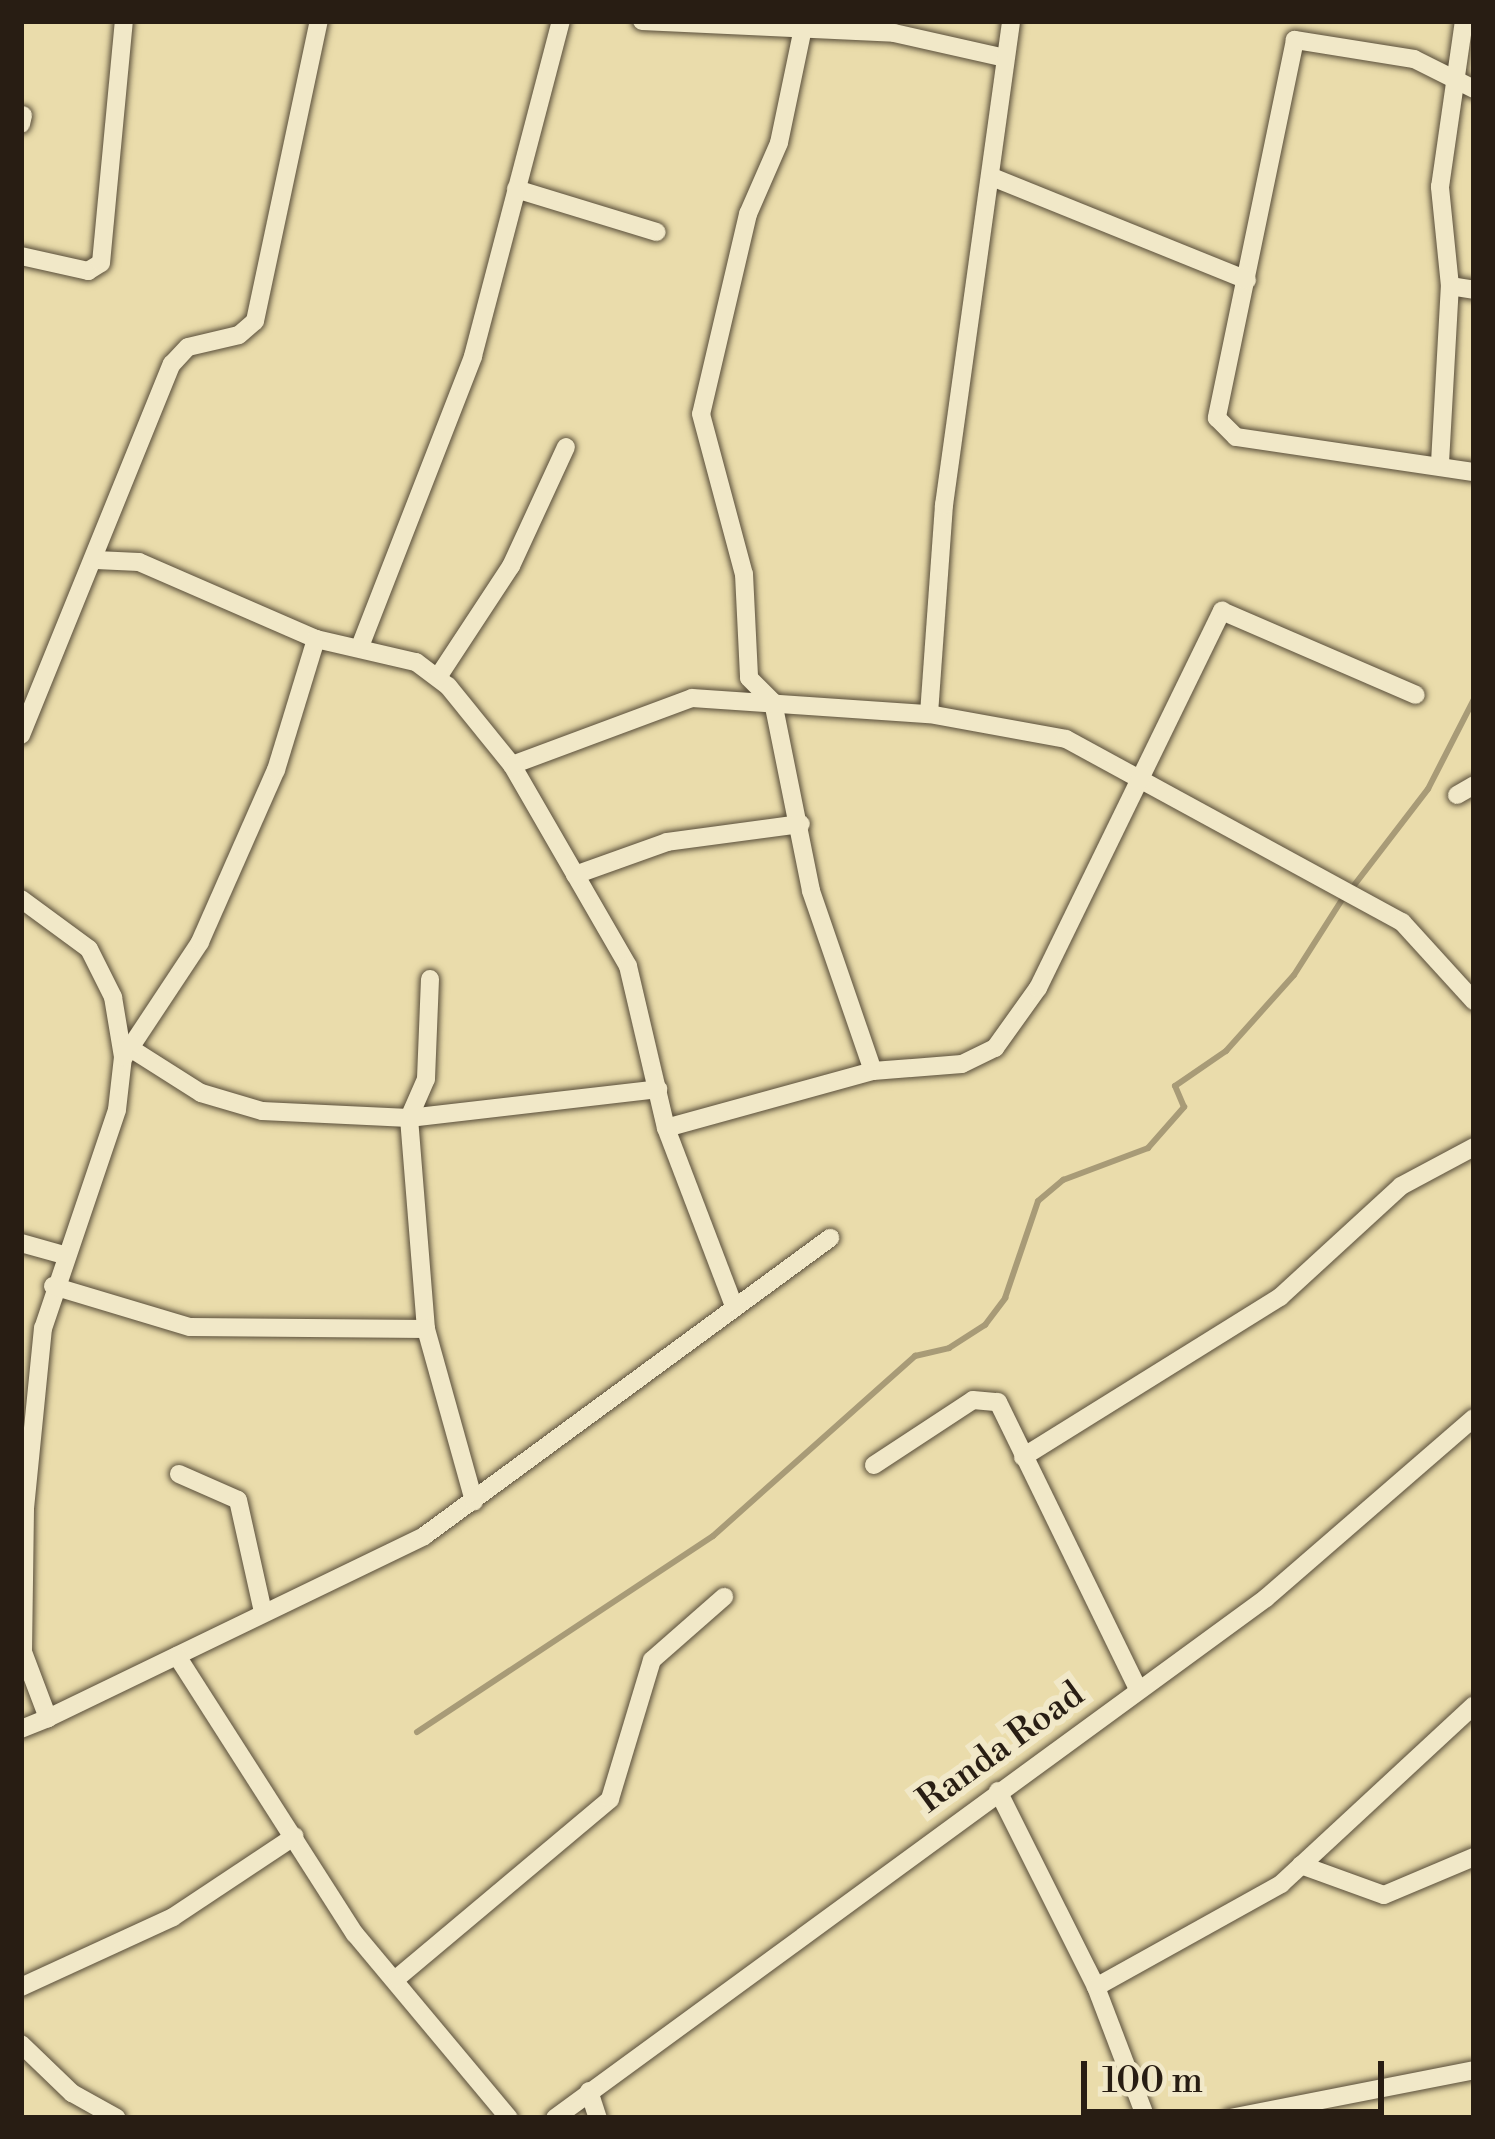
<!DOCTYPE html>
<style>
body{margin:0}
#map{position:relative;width:1495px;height:2139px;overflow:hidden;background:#eadcab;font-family:"Libre Bodoni",serif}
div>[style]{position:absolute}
.stream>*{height:6px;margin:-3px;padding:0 3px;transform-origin:3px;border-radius:3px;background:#a89b77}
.roads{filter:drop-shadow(0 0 3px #584d39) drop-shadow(0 0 3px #584d39)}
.street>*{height:18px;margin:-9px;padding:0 9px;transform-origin:9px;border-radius:9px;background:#f1e8c8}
span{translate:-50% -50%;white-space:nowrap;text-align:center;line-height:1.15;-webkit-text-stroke:12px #f1e8c8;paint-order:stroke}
.street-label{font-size:36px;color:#281d13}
.frame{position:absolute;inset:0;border:24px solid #281d13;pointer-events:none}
.scale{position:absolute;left:1081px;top:2061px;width:303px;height:54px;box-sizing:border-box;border:6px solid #281d13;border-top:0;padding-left:15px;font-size:36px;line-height:42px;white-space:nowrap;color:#281d13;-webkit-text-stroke:9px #f1e8c8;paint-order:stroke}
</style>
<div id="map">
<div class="stream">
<div style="left:1352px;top:888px;width:125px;rotate:-52.5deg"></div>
<div style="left:1428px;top:789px;width:101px;rotate:-62.9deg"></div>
<div style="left:417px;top:1732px;width:355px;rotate:-33.5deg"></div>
<div style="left:713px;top:1536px;width:271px;rotate:-41.7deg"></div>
<div style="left:915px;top:1356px;width:35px;rotate:-13deg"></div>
<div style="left:949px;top:1348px;width:43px;rotate:-32.6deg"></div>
<div style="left:985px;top:1325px;width:34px;rotate:-53deg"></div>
<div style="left:1005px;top:1298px;width:102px;rotate:-71.2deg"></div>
<div style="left:1038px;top:1201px;width:33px;rotate:-40deg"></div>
<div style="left:1063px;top:1180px;width:91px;rotate:-20.6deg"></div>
<div style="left:1148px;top:1148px;width:55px;rotate:-48.7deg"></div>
<div style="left:1184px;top:1107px;width:23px;rotate:-113deg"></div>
<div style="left:1175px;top:1086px;width:62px;rotate:-34.5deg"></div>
<div style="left:1226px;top:1051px;width:102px;rotate:-48.2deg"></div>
<div style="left:1294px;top:975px;width:91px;rotate:-57.5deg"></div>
</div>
<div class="roads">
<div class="street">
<div style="left:642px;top:21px;width:252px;rotate:2.7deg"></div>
<div style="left:894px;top:33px;width:114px;rotate:12.7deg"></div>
<div style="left:803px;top:28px;width:117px;rotate:101.8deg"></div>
<div style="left:779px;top:143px;width:77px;rotate:113.6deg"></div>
<div style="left:748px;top:214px;width:205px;rotate:103.2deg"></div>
<div style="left:701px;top:414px;width:166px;rotate:75deg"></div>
<div style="left:744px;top:574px;width:104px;rotate:87.2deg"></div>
<div style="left:749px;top:678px;width:34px;rotate:45deg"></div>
<div style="left:773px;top:702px;width:193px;rotate:78.6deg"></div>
<div style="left:811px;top:891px;width:190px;rotate:71deg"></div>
<div style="left:1474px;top:89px;width:67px;rotate:-153.4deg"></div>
<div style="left:1414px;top:59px;width:121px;rotate:-170.9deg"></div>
<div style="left:1295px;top:40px;width:386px;rotate:101.7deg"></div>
<div style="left:1217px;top:418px;width:27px;rotate:45deg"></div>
<div style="left:1236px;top:437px;width:241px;rotate:8.4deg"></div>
<div style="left:21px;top:124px;width:9px;rotate:-77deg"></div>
<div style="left:992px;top:177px;width:275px;rotate:22deg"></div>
<div style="left:516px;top:189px;width:147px;rotate:17deg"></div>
<div style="left:21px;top:256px;width:69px;rotate:12.6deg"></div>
<div style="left:88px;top:271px;width:15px;rotate:-32deg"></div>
<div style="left:101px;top:263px;width:243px;rotate:-84.6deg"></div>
<div style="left:1450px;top:286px;width:24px;rotate:9deg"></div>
<div style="left:1440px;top:463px;width:177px;rotate:-86.8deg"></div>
<div style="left:1450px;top:286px;width:100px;rotate:-95.8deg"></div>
<div style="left:1440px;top:187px;width:168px;rotate:-81.8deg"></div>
<div style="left:96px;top:560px;width:43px;rotate:2.7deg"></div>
<div style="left:139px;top:562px;width:193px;rotate:23.5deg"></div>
<div style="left:316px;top:639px;width:103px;rotate:13deg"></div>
<div style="left:416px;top:662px;width:40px;rotate:37deg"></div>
<div style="left:448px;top:686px;width:102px;rotate:51deg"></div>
<div style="left:512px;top:765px;width:232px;rotate:60deg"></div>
<div style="left:628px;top:966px;width:166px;rotate:76.8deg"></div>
<div style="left:666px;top:1128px;width:187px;rotate:69.1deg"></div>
<div style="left:361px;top:644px;width:309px;rotate:-68.7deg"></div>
<div style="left:473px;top:356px;width:346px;rotate:-75.3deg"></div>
<div style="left:438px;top:677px;width:133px;rotate:-56.7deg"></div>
<div style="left:511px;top:566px;width:131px;rotate:-65.2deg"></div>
<div style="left:929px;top:714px;width:210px;rotate:-85.9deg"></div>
<div style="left:944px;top:505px;width:489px;rotate:-82.1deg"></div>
<div style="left:21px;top:735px;width:401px;rotate:-67.9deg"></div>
<div style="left:172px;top:364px;width:23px;rotate:-47deg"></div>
<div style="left:188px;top:347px;width:52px;rotate:-13.2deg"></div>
<div style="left:239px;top:335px;width:21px;rotate:-41deg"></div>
<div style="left:255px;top:321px;width:307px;rotate:-78deg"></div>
<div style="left:512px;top:765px;width:192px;rotate:-20.4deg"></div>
<div style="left:692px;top:698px;width:238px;rotate:3.9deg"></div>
<div style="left:929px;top:714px;width:139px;rotate:10.3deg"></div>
<div style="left:1066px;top:739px;width:383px;rotate:28.6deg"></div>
<div style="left:1402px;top:922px;width:107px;rotate:47.7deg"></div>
<div style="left:1457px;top:795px;width:20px;rotate:-30deg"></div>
<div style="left:575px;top:875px;width:98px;rotate:-19.7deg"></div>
<div style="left:667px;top:842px;width:135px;rotate:-7.7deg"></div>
<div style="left:21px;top:899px;width:84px;rotate:36.3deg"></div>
<div style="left:89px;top:949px;width:54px;rotate:63.4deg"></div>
<div style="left:113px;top:997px;width:61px;rotate:80.5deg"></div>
<div style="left:123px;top:1057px;width:53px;rotate:96.5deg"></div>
<div style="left:117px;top:1110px;width:230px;rotate:108.7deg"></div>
<div style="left:43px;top:1328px;width:182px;rotate:95.7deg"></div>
<div style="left:25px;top:1509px;width:143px;rotate:90.8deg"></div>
<div style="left:23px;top:1652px;width:71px;rotate:69.3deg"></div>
<div style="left:48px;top:1718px;width:418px;rotate:-25.8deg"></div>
<div style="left:424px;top:1536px;width:504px;rotate:-36.28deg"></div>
<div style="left:430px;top:979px;width:100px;rotate:92.3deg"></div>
<div style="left:426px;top:1079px;width:43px;rotate:113.6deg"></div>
<div style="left:409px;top:1118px;width:212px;rotate:85.4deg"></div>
<div style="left:426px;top:1329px;width:179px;rotate:74.4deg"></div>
<div style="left:130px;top:1048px;width:84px;rotate:32.4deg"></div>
<div style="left:201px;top:1093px;width:64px;rotate:16.4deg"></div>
<div style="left:262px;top:1111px;width:147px;rotate:2.7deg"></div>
<div style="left:409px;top:1118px;width:251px;rotate:-6.6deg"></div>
<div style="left:124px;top:1057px;width:138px;rotate:-56.5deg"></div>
<div style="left:200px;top:942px;width:188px;rotate:-66.2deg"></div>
<div style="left:276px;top:770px;width:137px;rotate:-73deg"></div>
<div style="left:666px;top:1128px;width:215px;rotate:-15.4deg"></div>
<div style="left:873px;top:1071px;width:89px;rotate:-4.5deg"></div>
<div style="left:962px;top:1064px;width:37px;rotate:-26deg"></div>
<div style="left:995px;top:1048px;width:74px;rotate:-54.4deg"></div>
<div style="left:1038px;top:988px;width:420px;rotate:-64deg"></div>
<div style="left:1222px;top:611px;width:211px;rotate:23.4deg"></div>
<div style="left:21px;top:1243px;width:45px;rotate:15.6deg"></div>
<div style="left:53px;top:1286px;width:143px;rotate:16.7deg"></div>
<div style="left:190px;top:1327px;width:236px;rotate:0.5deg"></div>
<div style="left:1023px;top:1457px;width:303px;rotate:-31.9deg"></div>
<div style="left:1280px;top:1297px;width:164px;rotate:-42.5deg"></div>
<div style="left:1401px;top:1186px;width:83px;rotate:-28.1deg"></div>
<div style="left:874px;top:1465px;width:118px;rotate:-33.3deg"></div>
<div style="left:973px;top:1400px;width:25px;rotate:5deg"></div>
<div style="left:998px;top:1402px;width:319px;rotate:64deg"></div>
<div style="left:179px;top:1474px;width:64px;rotate:23.8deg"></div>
<div style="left:238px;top:1500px;width:115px;rotate:77.4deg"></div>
<div style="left:177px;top:1656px;width:330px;rotate:57.4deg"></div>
<div style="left:355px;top:1934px;width:240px;rotate:50.1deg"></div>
<div style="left:21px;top:1729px;width:29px;rotate:-22deg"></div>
<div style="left:998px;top:1791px;width:219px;rotate:63.4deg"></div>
<div style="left:1096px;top:1987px;width:140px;rotate:69.1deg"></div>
<div style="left:1301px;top:1865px;width:88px;rotate:19.9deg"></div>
<div style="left:1384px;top:1895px;width:98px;rotate:-22.9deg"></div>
<div style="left:397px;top:1978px;width:278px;rotate:-40deg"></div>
<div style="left:610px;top:1799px;width:145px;rotate:-73.2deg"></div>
<div style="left:652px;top:1660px;width:96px;rotate:-41.2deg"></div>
<div style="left:21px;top:1987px;width:167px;rotate:-24.7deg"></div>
<div style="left:173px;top:1917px;width:146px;rotate:-33.6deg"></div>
<div style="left:1096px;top:1987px;width:212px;rotate:-29.1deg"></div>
<div style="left:1281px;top:1884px;width:263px;rotate:-42.8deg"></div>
<div style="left:21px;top:2044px;width:71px;rotate:43.9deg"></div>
<div style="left:72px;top:2093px;width:51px;rotate:29.1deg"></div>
<div style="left:589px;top:2091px;width:28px;rotate:72deg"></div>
<div style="left:555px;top:2118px;width:881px;rotate:-36.18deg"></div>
<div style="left:1266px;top:1598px;width:275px;rotate:-40.9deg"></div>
<div style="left:1230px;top:2118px;width:249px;rotate:-11.1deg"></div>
</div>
</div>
<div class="street-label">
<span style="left:1001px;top:1748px;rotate:-36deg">Randa Road</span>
</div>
<div class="frame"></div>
<div class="scale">100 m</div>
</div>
